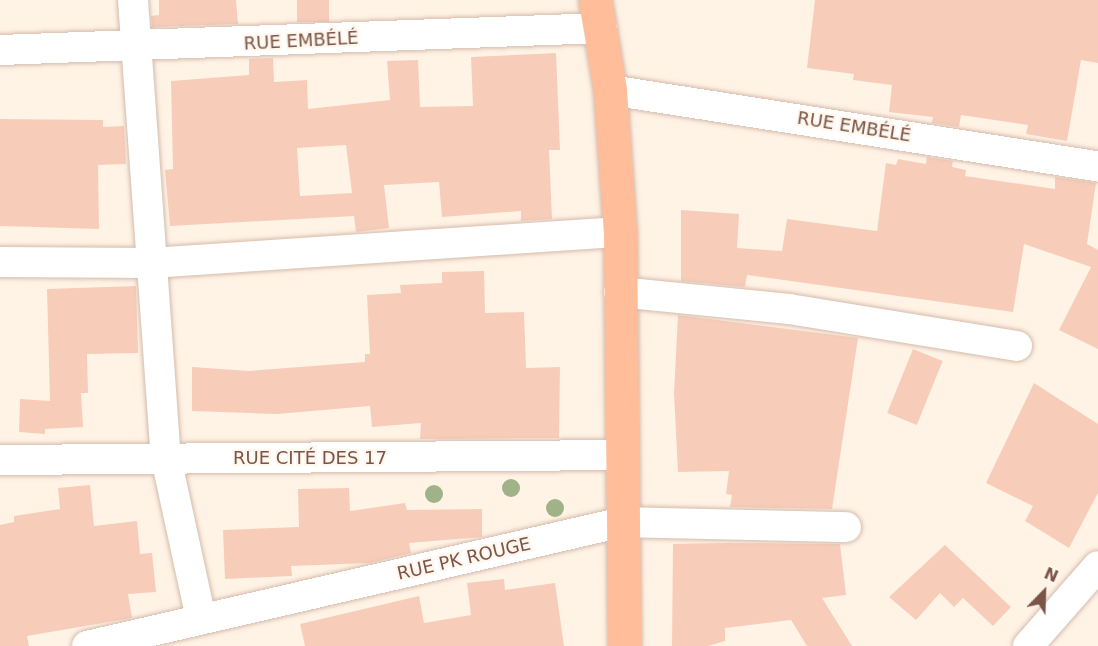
<!DOCTYPE html>
<meta charset="utf-8">
<style>
body{margin:0}
#map{position:relative;width:1098px;height:646px;overflow:hidden;background:#fff3e5;font-family:"DejaVu Sans",sans-serif}
div>[style]{position:absolute}
.building>*{inset:0;background:#f7cdba;transform-origin:0 0}
.roads{filter:drop-shadow(0 0 2px #d5bbac) drop-shadow(0 0 2px #d5bbac)}
.minor>*{height:30px;margin:-15px;padding:0 15px;transform-origin:15px;border-radius:15px;background:#fff}
.trunk>*{height:33px;margin:-16.5px;padding:0 16.5px;transform-origin:16.5px;border-radius:16.5px;background:#ffbd99}
.trees>*{width:18px;height:18px;margin:-9px;border-radius:50%;background:#a0b288}
span{translate:-50% -50%;white-space:nowrap;text-align:center;line-height:1.15;-webkit-text-stroke:4.5px #fff7ee;paint-order:stroke}
.street-label{font-size:18px;color:#7b5547}
.north{position:absolute;left:1014px;top:562px;width:60px;height:60px;-webkit-text-stroke:4px #fff7ee;paint-order:stroke;rotate:23deg;font-size:16px;font-weight:700;line-height:24px;text-align:center;color:#7b5547}
.north::after{content:'';display:block;margin:auto;width:21px;height:27px;background:#7b5547;clip-path:polygon(50% 0,100% 100%,50% 72%,0 100%)}
</style>
<div id="map">
<div class="building">
<div style="clip-path:polygon(159px 0,236px 0,238px 24px,152px 27px,151px 16px,159px 15px)"></div>
<div style="left:297px;top:0;width:32px;height:22px"></div>
<div style="clip-path:polygon(815px 0,1098px 0,1098px 63px,1081px 60px,1067px 141px,1026px 134px,1028px 125px,961px 115px,959px 127px,932px 123px,933px 117px,889px 112px,892px 85px,853px 80px,854px 74px,807px 68px)"></div>
<div style="clip-path:polygon(evenodd,556px 53px,560px 150px,549px 150px,552px 219px,521px 221px,521px 211px,442px 217px,439px 182px,384px 185px,389px 228px,356px 232px,354px 216px,170px 226px,165px 170px,173px 169px,171px 81px,249px 75px,249px 59px,273px 58px,274px 82px,307px 80px,308px 109px,390px 100px,387px 61px,418px 60px,420px 107px,473px 106px,471px 57px,556px 53px,346px 145px,352px 193px,300px 196px,297px 148px,346px 145px)"></div>
<div style="clip-path:polygon(0 119px,103px 120px,103px 127px,124px 126px,126px 164px,98px 165px,99px 229px,0 226px)"></div>
<div style="clip-path:polygon(927px 157px,953px 161px,952px 167px,966px 170px,965px 176px,1055px 189px,1055px 177px,1096px 183px,1087px 244px,1098px 250px,1098px 349px,1059px 330px,1091px 267px,1024px 244px,1013px 312px,747px 275px,745px 287px,681px 281px,681px 210px,739px 214px,737px 248px,782px 251px,787px 219px,877px 231px,886px 163px,896px 165px,898px 159px,926px 164px)"></div>
<div style="clip-path:polygon(484px 271px,485px 313px,524px 312px,526px 368px,560px 367px,559px 438px,420px 439px,421px 423px,372px 427px,370px 406px,277px 414px,192px 411px,192px 367px,249px 371px,365px 362px,365px 354px,370px 354px,367px 295px,401px 293px,400px 285px,442px 283px,442px 272px)"></div>
<div style="clip-path:polygon(136px 286px,138px 353px,87px 354px,88px 393px,81px 393px,83px 427px,45px 429px,45px 434px,19px 432px,20px 399px,50px 401px,47px 289px)"></div>
<div style="clip-path:polygon(678px 315px,858px 338px,832px 509px,730px 507px,732px 495px,726px 494px,729px 471px,678px 472px,674px 393px)"></div>
<div style="left:913px;top:349px;width:32px;height:69px;rotate:22deg"></div>
<div style="clip-path:polygon(1034px 383px,1098px 424px,1098px 493px,1069px 548px,1025px 521px,1033px 506px,986px 483px)"></div>
<div style="clip-path:polygon(90px 485px,94px 526px,137px 521px,140px 554px,152px 553px,156px 592px,128px 594px,132px 618px,27px 636px,29px 646px,0 646px,0 525px,14px 522px,14px 516px,60px 509px,58px 488px)"></div>
<div style="clip-path:polygon(349px 488px,350px 511px,405px 503px,407px 510px,482px 509px,482px 537px,409px 543px,411px 553px,370px 563px,291px 566px,292px 576px,225px 579px,223px 530px,299px 527px,298px 489px)"></div>
<div style="clip-path:polygon(725px 543px,840px 544px,846px 595px,822px 598px,852px 646px,807px 646px,791px 620px,725px 628px,725px 641px,708px 646px,672px 646px,673px 544px)"></div>
<div style="clip-path:polygon(945px 545px,1011px 607px,993px 626px,963px 598px,954px 607px,940px 593px,916px 620px,889px 597px)"></div>
<div style="clip-path:polygon(504px 579px,505px 590px,555px 583px,564px 646px,305px 646px,300px 624px,419px 596px,424px 623px,471px 615px,467px 583px)"></div>
</div>
<div class="roads">
<div class="minor">
<div style="left:133px;top:0;width:459px;rotate:85.9deg"></div>
<div style="left:166px;top:458px;width:165px;rotate:77.7deg"></div>
<div style="left:0;top:50px;width:602px;rotate:-2.09deg"></div>
<div style="left:610px;top:90px;width:494px;rotate:8.9deg"></div>
<div style="left:0;top:262px;width:151px;rotate:0.4deg"></div>
<div style="left:151px;top:263px;width:470px;rotate:-3.8deg"></div>
<div style="left:619px;top:292px;width:171px;rotate:5.7deg"></div>
<div style="left:789px;top:309px;width:231px;rotate:9.2deg"></div>
<div style="left:0;top:460px;width:621px;rotate:-0.46deg"></div>
<div style="left:87px;top:646px;width:550px;rotate:-13.03deg"></div>
<div style="left:623px;top:522px;width:223px;rotate:1.3deg"></div>
<div style="left:1028px;top:646px;width:106px;rotate:-48.8deg"></div>
</div>
<div class="trunk">
<div style="left:595px;top:0;width:91px;rotate:80.5deg"></div>
<div style="left:610px;top:90px;width:142px;rotate:86deg"></div>
<div style="left:620px;top:232px;width:414px;rotate:89.4deg"></div>
</div>
</div>
<div class="trees">
<div style="left:511px;top:488px"></div>
<div style="left:434px;top:494px"></div>
<div style="left:555px;top:508px"></div>
</div>
<div class="street-label">
<span style="left:301px;top:41px;rotate:-3deg">RUE EMBÉLÉ</span>
<span style="left:854px;top:127px;rotate:9deg">RUE EMBÉLÉ</span>
<span style="left:310px;top:458px">RUE CITÉ DES 17</span>
<span style="left:464px;top:559px;rotate:-13deg">RUE PK ROUGE</span>
</div>
<div class="north">N</div>
</div>
